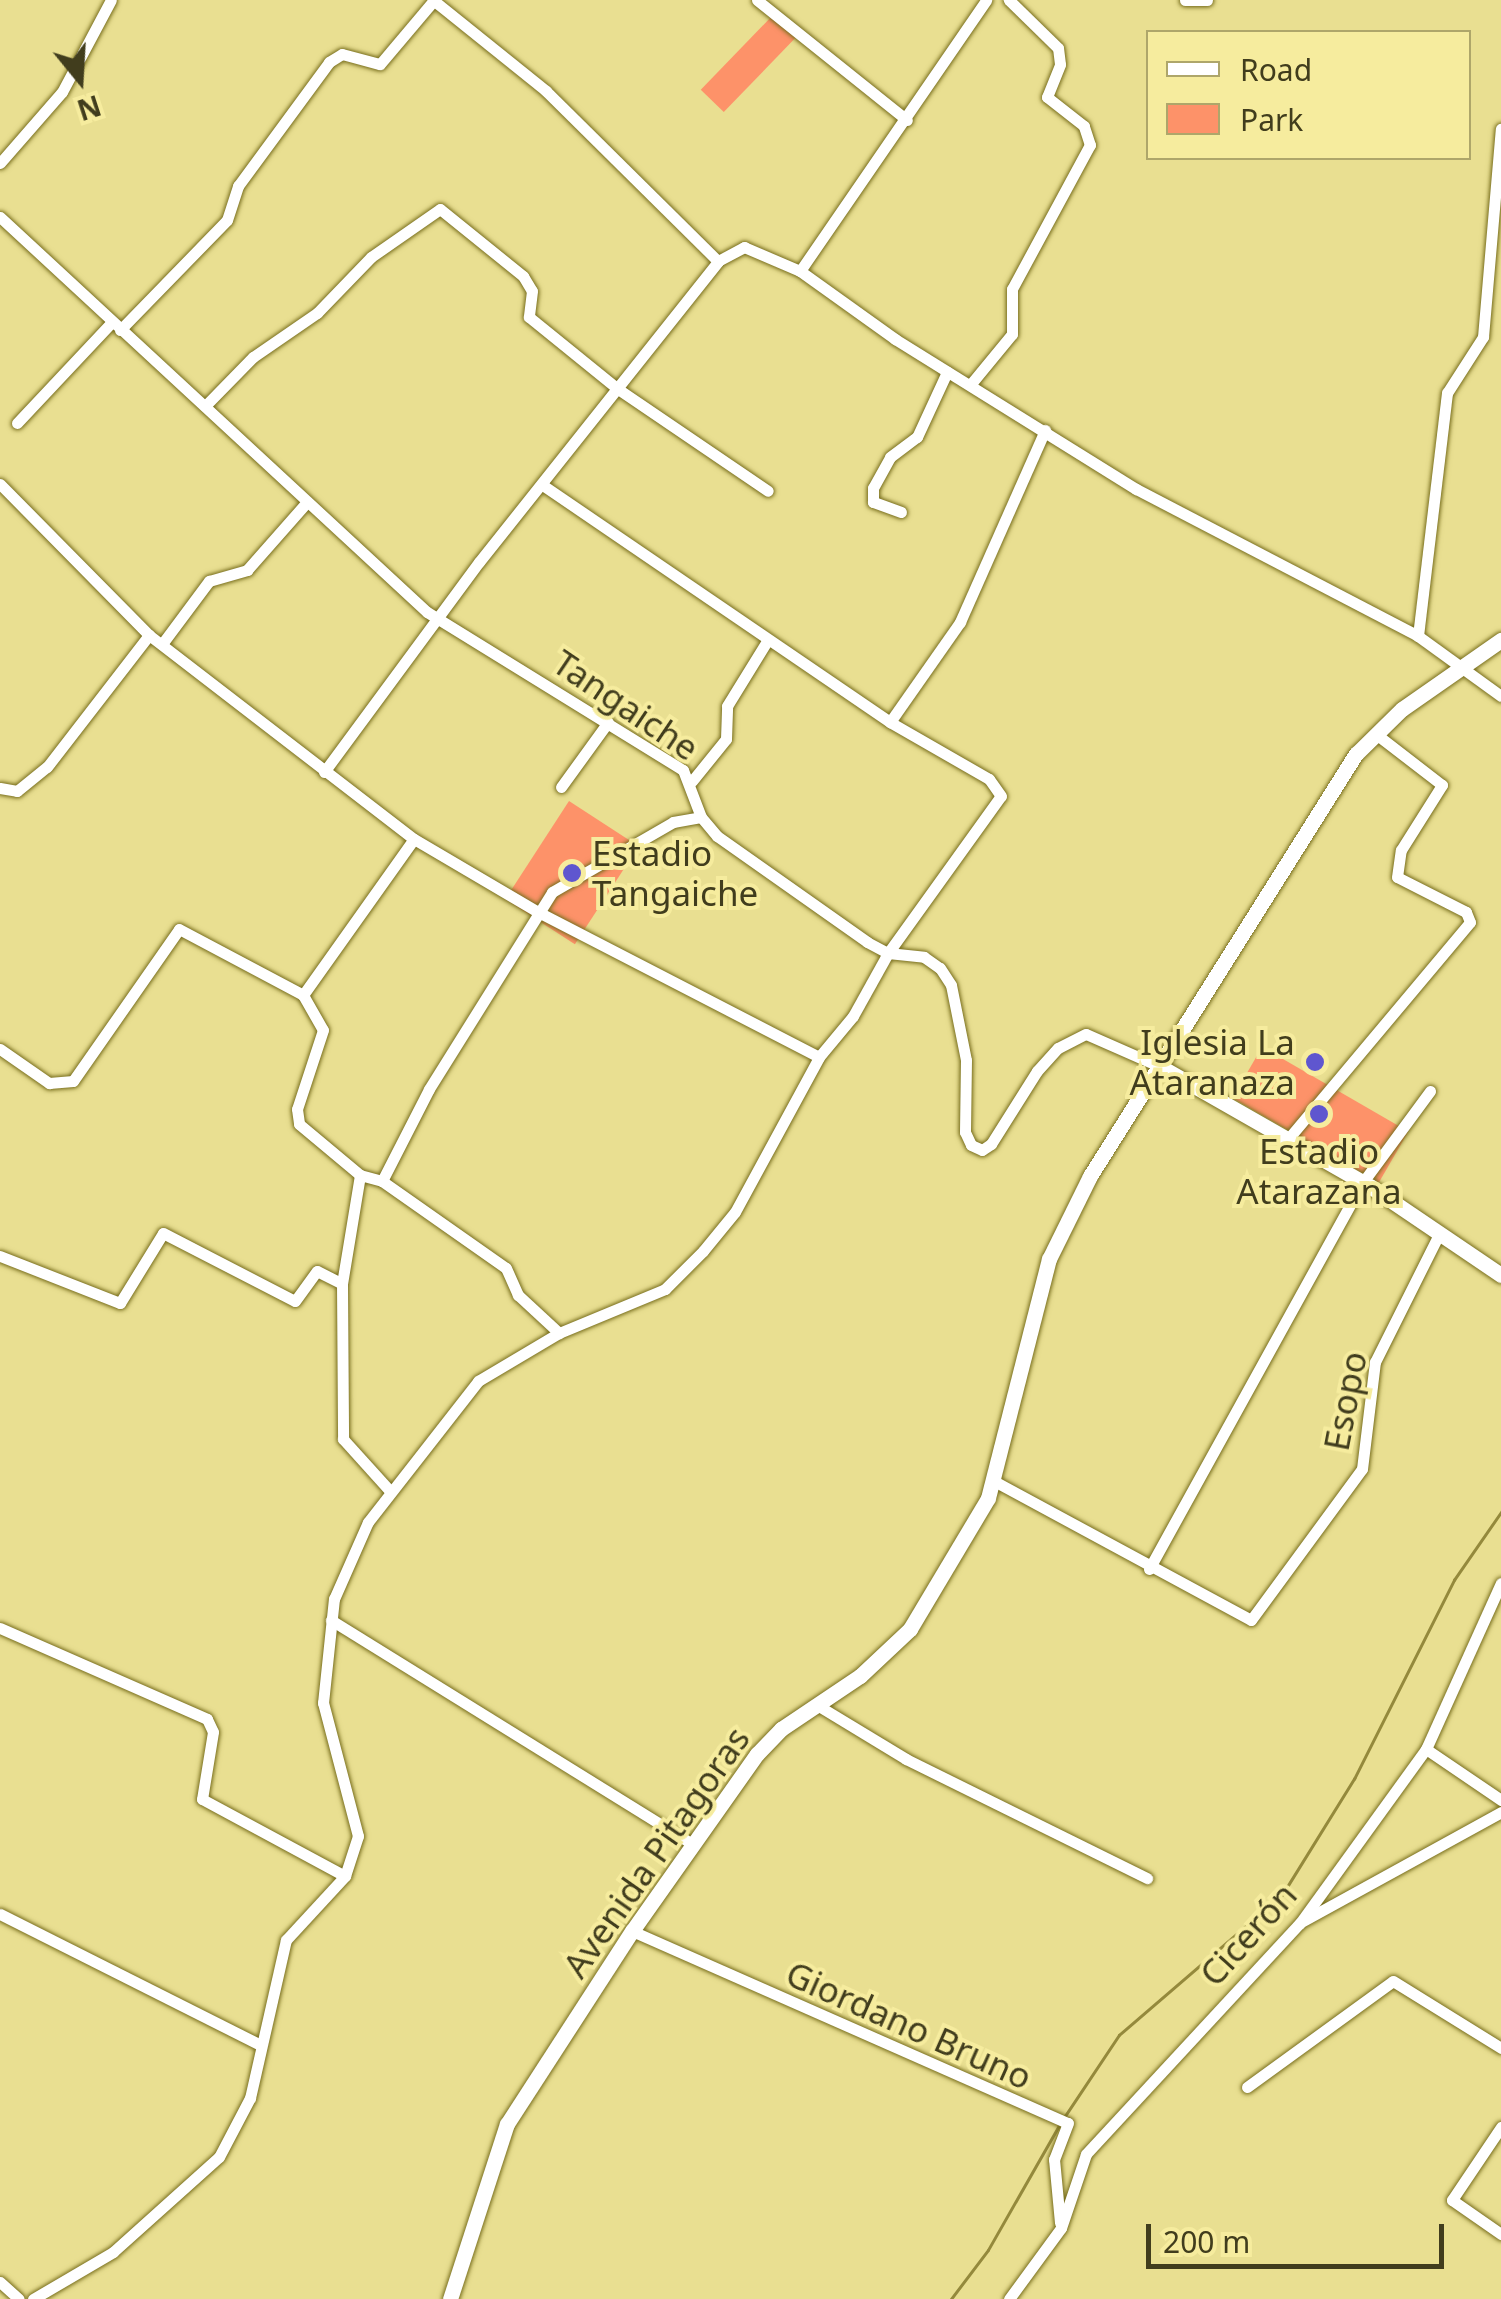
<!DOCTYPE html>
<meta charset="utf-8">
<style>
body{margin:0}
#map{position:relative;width:1501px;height:2299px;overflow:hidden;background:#e9df91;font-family:"Noto Sans",sans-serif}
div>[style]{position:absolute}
.green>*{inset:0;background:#fd9269;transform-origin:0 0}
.stream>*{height:2.5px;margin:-1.25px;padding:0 1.25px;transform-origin:1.25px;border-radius:1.25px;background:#94893c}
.roads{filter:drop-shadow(0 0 2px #786e1d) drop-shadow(0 0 2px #786e1d)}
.minor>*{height:11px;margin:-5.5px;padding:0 5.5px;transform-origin:5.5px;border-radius:5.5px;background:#fff}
.secondary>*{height:15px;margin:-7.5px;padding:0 7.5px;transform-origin:7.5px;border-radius:7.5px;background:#fff}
.dots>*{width:28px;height:28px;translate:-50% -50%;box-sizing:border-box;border:5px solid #f6ec9e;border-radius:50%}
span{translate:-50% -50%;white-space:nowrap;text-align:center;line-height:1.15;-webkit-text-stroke:8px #f6ec9e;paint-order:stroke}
.street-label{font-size:35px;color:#413d1d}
.poi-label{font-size:35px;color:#413d1d}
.left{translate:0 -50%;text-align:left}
.right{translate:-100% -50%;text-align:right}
.legend{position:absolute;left:1146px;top:30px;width:325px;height:130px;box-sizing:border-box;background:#f6ec9e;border:2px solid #aea66a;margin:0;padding:12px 18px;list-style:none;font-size:30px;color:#413d1d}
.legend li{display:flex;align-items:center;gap:20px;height:50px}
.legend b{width:50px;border:2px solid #aea66a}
.north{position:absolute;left:30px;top:30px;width:100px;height:100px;-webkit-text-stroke:8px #f6ec9e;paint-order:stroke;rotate:162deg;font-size:28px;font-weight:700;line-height:40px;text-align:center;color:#413d1d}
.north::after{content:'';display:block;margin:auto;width:35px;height:45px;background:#413d1d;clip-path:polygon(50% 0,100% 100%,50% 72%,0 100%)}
.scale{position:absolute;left:1146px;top:2224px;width:298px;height:45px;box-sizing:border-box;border:5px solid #413d1d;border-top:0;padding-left:12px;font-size:30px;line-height:35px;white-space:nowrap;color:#413d1d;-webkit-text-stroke:8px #f6ec9e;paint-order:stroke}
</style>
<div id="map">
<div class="green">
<div style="left:773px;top:15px;width:32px;height:104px;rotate:44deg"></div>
<div style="left:569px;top:801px;width:83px;height:117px;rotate:33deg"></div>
<div style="left:1262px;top:1047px;width:169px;height:59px;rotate:30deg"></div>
</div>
<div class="stream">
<div style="left:1065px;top:2116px;width:97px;rotate:-56.3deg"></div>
<div style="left:1119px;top:2035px;width:215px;rotate:-40.7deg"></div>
<div style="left:1282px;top:1895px;width:137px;rotate:-58.2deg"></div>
<div style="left:1354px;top:1779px;width:223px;rotate:-63.3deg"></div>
<div style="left:1454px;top:1580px;width:83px;rotate:-55.3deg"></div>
<div style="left:951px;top:2299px;width:61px;rotate:-52.9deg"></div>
<div style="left:988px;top:2250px;width:147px;rotate:-60.3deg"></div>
</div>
<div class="roads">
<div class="minor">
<div style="left:433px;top:0;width:145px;rotate:38.8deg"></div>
<div style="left:546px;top:91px;width:242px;rotate:44.7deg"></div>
<div style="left:757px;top:0;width:192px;rotate:38.7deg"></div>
<div style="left:1185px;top:0;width:22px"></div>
<div style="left:0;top:163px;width:94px;rotate:-48.9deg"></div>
<div style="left:62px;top:92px;width:104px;rotate:-62deg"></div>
<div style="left:0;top:217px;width:582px;rotate:42.77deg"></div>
<div style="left:427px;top:612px;width:301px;rotate:31.7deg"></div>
<div style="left:683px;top:770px;width:50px;rotate:69deg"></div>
<div style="left:701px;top:817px;width:25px;rotate:50deg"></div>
<div style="left:717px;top:836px;width:184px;rotate:35.2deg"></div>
<div style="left:867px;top:942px;width:24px;rotate:28deg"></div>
<div style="left:888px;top:953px;width:36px;rotate:6deg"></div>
<div style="left:924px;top:957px;width:19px;rotate:35deg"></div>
<div style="left:940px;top:968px;width:20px;rotate:57deg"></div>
<div style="left:951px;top:985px;width:76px;rotate:78.7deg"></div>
<div style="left:966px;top:1060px;width:72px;rotate:90.8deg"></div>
<div style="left:965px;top:1132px;width:14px;rotate:65deg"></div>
<div style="left:971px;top:1145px;width:12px;rotate:24deg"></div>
<div style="left:982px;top:1150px;width:11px;rotate:-34deg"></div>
<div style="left:991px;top:1144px;width:86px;rotate:-57.8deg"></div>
<div style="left:1037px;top:1071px;width:31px;rotate:-48deg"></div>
<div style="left:1058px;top:1048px;width:31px;rotate:-27deg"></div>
<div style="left:1086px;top:1034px;width:82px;rotate:23.7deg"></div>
<div style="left:800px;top:271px;width:329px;rotate:-55.5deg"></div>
<div style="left:120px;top:330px;width:153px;rotate:-45.8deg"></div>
<div style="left:227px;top:220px;width:36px;rotate:-72deg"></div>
<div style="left:238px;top:186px;width:154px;rotate:-53.7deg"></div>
<div style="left:329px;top:62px;width:15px;rotate:-32deg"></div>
<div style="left:342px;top:54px;width:39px;rotate:15deg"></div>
<div style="left:380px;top:64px;width:84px;rotate:-49.8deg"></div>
<div style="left:970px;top:385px;width:66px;rotate:-50.5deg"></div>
<div style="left:1012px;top:334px;width:45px;rotate:-90deg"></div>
<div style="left:1012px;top:289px;width:164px;rotate:-61.6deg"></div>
<div style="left:1090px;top:145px;width:20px;rotate:-108deg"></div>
<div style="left:1084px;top:126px;width:47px;rotate:-141.9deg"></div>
<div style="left:1047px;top:97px;width:35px;rotate:-68deg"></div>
<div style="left:1060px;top:64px;width:16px;rotate:-97deg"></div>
<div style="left:1058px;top:48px;width:69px;rotate:-135.6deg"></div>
<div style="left:205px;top:406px;width:69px;rotate:-45.6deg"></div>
<div style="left:253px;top:357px;width:78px;rotate:-34.5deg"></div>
<div style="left:317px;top:313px;width:78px;rotate:-46deg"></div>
<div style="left:371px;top:257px;width:84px;rotate:-34.8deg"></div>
<div style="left:440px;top:209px;width:107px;rotate:38.9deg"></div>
<div style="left:523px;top:276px;width:17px;rotate:59deg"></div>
<div style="left:532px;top:291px;width:26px;rotate:97deg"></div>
<div style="left:529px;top:317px;width:114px;rotate:39deg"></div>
<div style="left:618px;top:389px;width:181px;rotate:34.2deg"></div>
<div style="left:17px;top:423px;width:139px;rotate:-46.8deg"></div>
<div style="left:0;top:484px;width:212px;rotate:45.4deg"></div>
<div style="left:901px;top:512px;width:30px;rotate:-160deg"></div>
<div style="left:873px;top:502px;width:14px;rotate:-90deg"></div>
<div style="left:873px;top:488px;width:35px;rotate:-61deg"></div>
<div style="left:890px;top:457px;width:34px;rotate:-37deg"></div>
<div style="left:917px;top:437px;width:72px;rotate:-65.2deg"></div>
<div style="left:1418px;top:636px;width:245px;rotate:-83.2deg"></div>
<div style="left:1447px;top:393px;width:67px;rotate:-57.3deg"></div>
<div style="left:1483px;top:337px;width:209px;rotate:-85.1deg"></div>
<div style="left:162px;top:644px;width:79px;rotate:-53.3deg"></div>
<div style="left:209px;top:581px;width:40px;rotate:-16deg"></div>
<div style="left:247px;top:570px;width:91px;rotate:-48.6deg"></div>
<div style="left:890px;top:722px;width:122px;rotate:-55deg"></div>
<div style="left:960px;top:622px;width:210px;rotate:-66.1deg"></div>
<div style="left:324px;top:772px;width:261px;rotate:-53.6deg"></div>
<div style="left:479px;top:562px;width:384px;rotate:-51.5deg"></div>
<div style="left:718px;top:261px;width:30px;rotate:-28deg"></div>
<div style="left:744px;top:247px;width:61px;rotate:23.2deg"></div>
<div style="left:800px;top:271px;width:117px;rotate:35.6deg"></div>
<div style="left:895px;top:339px;width:284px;rotate:31.9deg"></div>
<div style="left:1136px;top:489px;width:318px;rotate:27.5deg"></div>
<div style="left:1418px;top:636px;width:102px;rotate:35.9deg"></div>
<div style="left:692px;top:781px;width:54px;rotate:-51deg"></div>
<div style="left:726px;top:739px;width:33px;rotate:-88deg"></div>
<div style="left:727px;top:706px;width:76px;rotate:-58.4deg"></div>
<div style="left:561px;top:787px;width:80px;rotate:-54.1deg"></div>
<div style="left:0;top:788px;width:17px;rotate:10deg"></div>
<div style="left:17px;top:791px;width:38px;rotate:-39deg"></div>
<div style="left:47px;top:767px;width:167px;rotate:-52.3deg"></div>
<div style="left:149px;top:635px;width:334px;rotate:37.6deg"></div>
<div style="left:414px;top:839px;width:144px;rotate:30.5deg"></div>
<div style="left:538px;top:912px;width:316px;rotate:27.3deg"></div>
<div style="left:303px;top:995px;width:191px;rotate:-54.6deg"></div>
<div style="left:0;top:1049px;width:60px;rotate:34.8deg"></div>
<div style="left:49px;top:1083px;width:24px;rotate:-5deg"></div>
<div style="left:73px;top:1081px;width:185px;rotate:-55.1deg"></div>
<div style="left:179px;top:929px;width:140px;rotate:28deg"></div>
<div style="left:303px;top:995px;width:40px;rotate:60.3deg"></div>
<div style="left:323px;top:1030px;width:83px;rotate:108.2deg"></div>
<div style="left:297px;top:1109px;width:15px;rotate:82deg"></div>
<div style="left:299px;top:1124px;width:80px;rotate:39.9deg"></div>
<div style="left:360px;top:1175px;width:110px;rotate:99.4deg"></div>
<div style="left:342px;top:1284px;width:155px;rotate:89.6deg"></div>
<div style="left:343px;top:1439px;width:70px;rotate:47.9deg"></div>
<div style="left:1288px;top:1139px;width:283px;rotate:-50deg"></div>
<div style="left:1470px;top:922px;width:11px;rotate:-112deg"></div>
<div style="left:1466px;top:912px;width:77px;rotate:-153.1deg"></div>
<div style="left:1397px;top:877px;width:27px;rotate:-82deg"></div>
<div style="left:1401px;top:850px;width:77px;rotate:-57.8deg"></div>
<div style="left:1442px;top:785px;width:82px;rotate:-142.4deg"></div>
<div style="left:360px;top:1175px;width:23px;rotate:15deg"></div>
<div style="left:382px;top:1181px;width:103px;rotate:-62.9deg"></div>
<div style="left:429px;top:1089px;width:232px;rotate:-58deg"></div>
<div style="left:552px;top:892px;width:140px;rotate:-30deg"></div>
<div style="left:673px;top:822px;width:28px;rotate:-10deg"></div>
<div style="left:382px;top:1181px;width:151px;rotate:35.1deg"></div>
<div style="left:506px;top:1268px;width:30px;rotate:66deg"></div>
<div style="left:518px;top:1295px;width:56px;rotate:42.8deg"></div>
<div style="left:0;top:1256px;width:129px;rotate:21.4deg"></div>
<div style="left:120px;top:1303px;width:82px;rotate:-58.4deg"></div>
<div style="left:163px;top:1233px;width:148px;rotate:27.3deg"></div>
<div style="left:295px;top:1301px;width:37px;rotate:-54deg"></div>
<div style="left:317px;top:1271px;width:28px;rotate:27deg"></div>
<div style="left:994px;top:1481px;width:292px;rotate:28.4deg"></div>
<div style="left:1251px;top:1620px;width:187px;rotate:-53.7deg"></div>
<div style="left:1362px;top:1469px;width:108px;rotate:-83.1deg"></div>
<div style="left:1375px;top:1362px;width:143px;rotate:-63.4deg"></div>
<div style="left:1149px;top:1569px;width:442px;rotate:-61.1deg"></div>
<div style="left:1363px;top:1182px;width:113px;rotate:-53.6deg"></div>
<div style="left:331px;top:1620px;width:427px;rotate:31.8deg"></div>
<div style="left:0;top:1628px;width:226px;rotate:23.7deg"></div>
<div style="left:207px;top:1719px;width:14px;rotate:65deg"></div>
<div style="left:213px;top:1732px;width:68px;rotate:99.3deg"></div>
<div style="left:202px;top:1799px;width:162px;rotate:28.3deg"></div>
<div style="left:345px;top:1876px;width:42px;rotate:-72deg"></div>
<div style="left:358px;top:1836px;width:138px;rotate:-104.7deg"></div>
<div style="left:323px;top:1703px;width:105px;rotate:-84deg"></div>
<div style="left:334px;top:1599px;width:84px;rotate:-66.2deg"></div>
<div style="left:368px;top:1522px;width:179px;rotate:-52deg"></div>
<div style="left:478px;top:1381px;width:94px;rotate:-30.7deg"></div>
<div style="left:559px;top:1333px;width:115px;rotate:-22.5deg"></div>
<div style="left:665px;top:1289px;width:54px;rotate:-45deg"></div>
<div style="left:703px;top:1251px;width:50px;rotate:-50.6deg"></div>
<div style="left:735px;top:1212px;width:176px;rotate:-61.5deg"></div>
<div style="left:819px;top:1057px;width:53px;rotate:-50.3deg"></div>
<div style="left:853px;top:1016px;width:72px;rotate:-60.9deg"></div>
<div style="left:888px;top:953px;width:193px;rotate:-54.3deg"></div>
<div style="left:1001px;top:796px;width:21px;rotate:-125deg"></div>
<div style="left:989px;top:779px;width:114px;rotate:-150.1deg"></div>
<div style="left:890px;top:722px;width:420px;rotate:-145.7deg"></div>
<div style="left:817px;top:1705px;width:104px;rotate:31.2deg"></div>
<div style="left:906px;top:1759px;width:269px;rotate:26.3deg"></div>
<div style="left:1426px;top:1749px;width:91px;rotate:34.2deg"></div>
<div style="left:0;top:1914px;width:290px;rotate:26.7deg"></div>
<div style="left:1303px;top:1921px;width:226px;rotate:-28.8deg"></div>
<div style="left:632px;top:1931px;width:476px;rotate:23.8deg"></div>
<div style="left:1068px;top:2123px;width:39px;rotate:111deg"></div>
<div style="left:1054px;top:2159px;width:64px;rotate:84.6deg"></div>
<div style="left:1247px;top:2087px;width:180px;rotate:-36deg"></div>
<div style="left:1393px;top:1981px;width:127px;rotate:31.8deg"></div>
<div style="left:1501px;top:2127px;width:88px;rotate:123.9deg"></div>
<div style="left:1452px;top:2200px;width:60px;rotate:34.8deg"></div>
<div style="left:0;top:2282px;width:25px;rotate:42deg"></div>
<div style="left:33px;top:2299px;width:93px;rotate:-30.4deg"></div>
<div style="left:113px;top:2252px;width:142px;rotate:-41.9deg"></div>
<div style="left:219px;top:2157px;width:67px;rotate:-62.3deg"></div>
<div style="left:250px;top:2098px;width:162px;rotate:-77.2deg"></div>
<div style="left:286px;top:1940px;width:87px;rotate:-47.3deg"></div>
<div style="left:1009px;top:2299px;width:88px;rotate:-53.8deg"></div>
<div style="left:1061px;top:2228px;width:78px;rotate:-71.3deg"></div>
<div style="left:1086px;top:2154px;width:315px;rotate:-47.2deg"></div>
<div style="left:1300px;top:1923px;width:215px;rotate:-54.1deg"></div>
<div style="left:1426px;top:1749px;width:182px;rotate:-65.7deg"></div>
</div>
<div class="secondary">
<div style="left:1161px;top:1067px;width:242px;rotate:29.7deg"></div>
<div style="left:1371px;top:1187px;width:157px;rotate:34.1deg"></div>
<div style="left:450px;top:2299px;width:184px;rotate:-72deg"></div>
<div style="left:507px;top:2124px;width:230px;rotate:-57.1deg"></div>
<div style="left:632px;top:1931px;width:217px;rotate:-54.8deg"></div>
<div style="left:757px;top:1754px;width:35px;rotate:-46deg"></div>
<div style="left:781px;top:1729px;width:95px;rotate:-33.9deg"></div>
<div style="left:860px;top:1676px;width:69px;rotate:-43.2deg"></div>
<div style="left:910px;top:1629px;width:152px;rotate:-59.2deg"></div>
<div style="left:988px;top:1498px;width:247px;rotate:-75.7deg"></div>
<div style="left:1049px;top:1259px;width:93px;rotate:-63.7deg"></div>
<div style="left:1090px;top:1176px;width:499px;rotate:-57.8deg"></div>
<div style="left:1356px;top:754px;width:64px;rotate:-44.4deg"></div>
<div style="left:1402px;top:709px;width:121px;rotate:-34.9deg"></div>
</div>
</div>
<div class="dots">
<div style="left:572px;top:873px;background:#5f56cf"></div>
<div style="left:1315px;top:1062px;background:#5f56cf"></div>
<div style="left:1319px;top:1114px;background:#5f56cf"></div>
</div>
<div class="street-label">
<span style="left:626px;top:705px;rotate:34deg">Tangaiche</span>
<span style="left:1345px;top:1401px;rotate:-79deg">Esopo</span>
<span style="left:656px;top:1852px;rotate:-55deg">Avenida Pitagoras</span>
<span style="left:1248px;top:1934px;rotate:-48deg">Cicerón</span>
<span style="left:909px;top:2025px;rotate:24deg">Giordano Bruno</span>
</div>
<div class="poi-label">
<span class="left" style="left:592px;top:873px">Estadio<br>Tangaiche</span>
<span class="right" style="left:1295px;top:1062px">Iglesia La<br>Ataranaza</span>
<span style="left:1319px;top:1171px">Estadio<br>Atarazana</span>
</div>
<ul class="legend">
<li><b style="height:12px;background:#fff"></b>Road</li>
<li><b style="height:28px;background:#fd9269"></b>Park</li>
</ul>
<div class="north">N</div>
<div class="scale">200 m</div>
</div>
